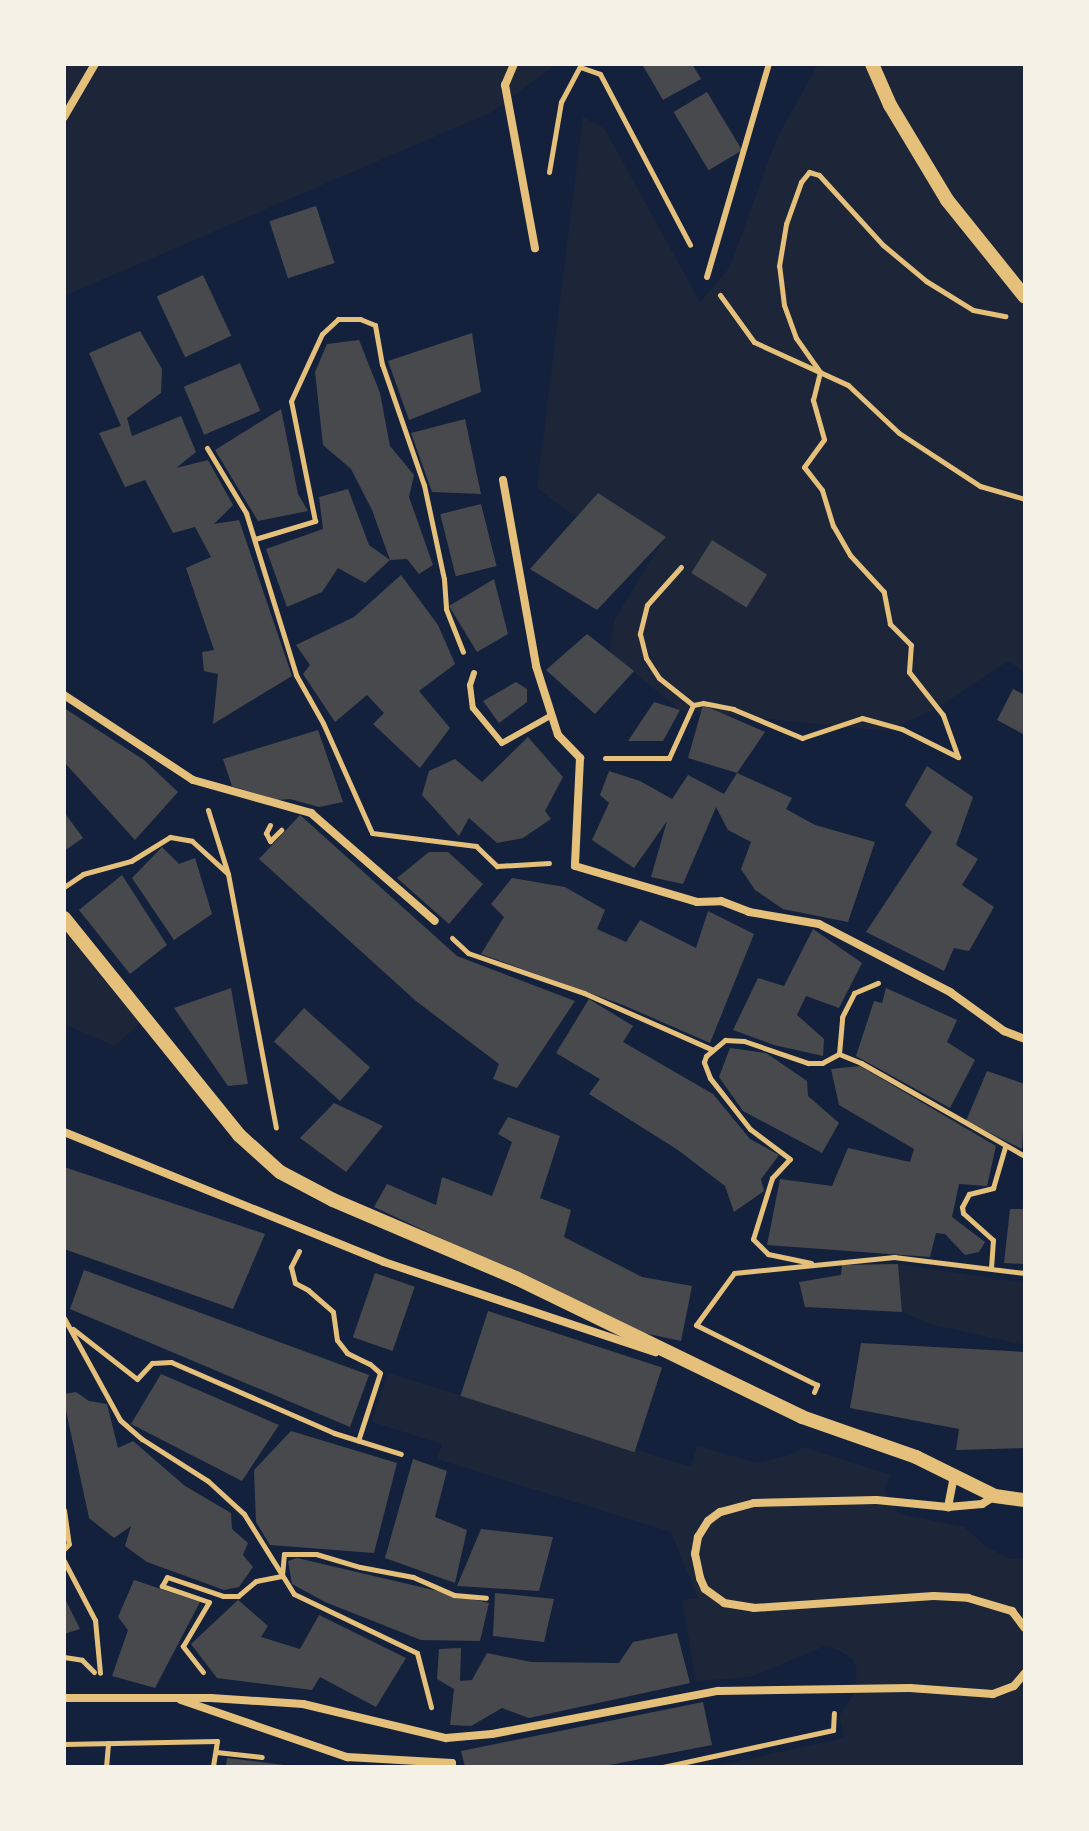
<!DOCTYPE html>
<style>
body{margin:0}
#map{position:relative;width:1089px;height:1831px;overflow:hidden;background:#14213d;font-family:Mulish,sans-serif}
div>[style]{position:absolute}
.green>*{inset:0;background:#1d2539}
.building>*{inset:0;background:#48494c;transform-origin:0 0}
.path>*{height:5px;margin:-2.5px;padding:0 2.5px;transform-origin:2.5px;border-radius:2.5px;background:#e5c07b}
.service>*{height:6px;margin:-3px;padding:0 3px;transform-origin:3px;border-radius:3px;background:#e5c07b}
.minor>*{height:8px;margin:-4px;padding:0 4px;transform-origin:4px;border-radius:4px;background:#e5c07b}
.tertiary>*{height:14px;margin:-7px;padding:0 7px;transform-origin:7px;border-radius:7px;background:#e5c07b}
span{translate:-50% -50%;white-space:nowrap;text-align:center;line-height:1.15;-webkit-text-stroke:8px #f6f1e7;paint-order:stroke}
.frame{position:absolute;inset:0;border:66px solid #f6f1e7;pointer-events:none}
</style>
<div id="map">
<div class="green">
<div style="clip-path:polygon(64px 64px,556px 64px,492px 112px,64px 296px)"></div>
<div style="clip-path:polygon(818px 64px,1025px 64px,1025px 672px,1008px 661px,936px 709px,886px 731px,680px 710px,609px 652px,615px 619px,665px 537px,598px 494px,576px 517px,537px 488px,583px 117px,604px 128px,700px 302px,730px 267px,776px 140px)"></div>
<div style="clip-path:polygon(64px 927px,141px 1023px,114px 1046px,64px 1024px)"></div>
<div style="clip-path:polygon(898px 1264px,1025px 1283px,1025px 1345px,930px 1324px,902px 1312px)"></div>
<div style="clip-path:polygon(388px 1373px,691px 1467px,697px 1446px,757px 1463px,794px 1454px,803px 1447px,891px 1475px,884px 1489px,899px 1514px,964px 1527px,987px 1547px,1010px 1559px,1025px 1558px,1025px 1767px,712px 1767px,844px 1738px,839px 1716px,853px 1696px,857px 1672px,854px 1660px,837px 1649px,823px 1647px,750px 1677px,696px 1681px,682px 1600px,698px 1598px,671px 1532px,437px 1459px,442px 1444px,372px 1422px)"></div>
</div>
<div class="building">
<div style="clip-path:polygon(642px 64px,692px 64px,701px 79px,663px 100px)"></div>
<div style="left:707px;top:92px;width:68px;height:39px;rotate:59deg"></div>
<div style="left:316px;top:206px;width:60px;height:49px;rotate:72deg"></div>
<div style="left:203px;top:275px;width:67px;height:51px;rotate:65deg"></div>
<div style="clip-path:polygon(140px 331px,162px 369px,161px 393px,127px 418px,132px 436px,181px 416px,196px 452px,176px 468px,208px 460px,233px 505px,214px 524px,239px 520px,292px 676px,213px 724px,218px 674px,204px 671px,202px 652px,214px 650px,186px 568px,211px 557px,195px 527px,173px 533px,145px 480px,125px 487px,99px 433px,121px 426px,89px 353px)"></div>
<div style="clip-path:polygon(472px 333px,481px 392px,409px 420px,388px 361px)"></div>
<div style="clip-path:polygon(359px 340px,380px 393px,390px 446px,414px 475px,409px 497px,433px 565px,419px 574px,407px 559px,390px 560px,372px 510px,351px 469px,323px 445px,315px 372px,327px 344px)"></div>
<div style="left:240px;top:363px;width:52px;height:61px;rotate:67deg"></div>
<div style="clip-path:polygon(281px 409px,298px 494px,308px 511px,258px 521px,215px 450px)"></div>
<div style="clip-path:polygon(465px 419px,481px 494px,432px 492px,411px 433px)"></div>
<div style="clip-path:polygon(348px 489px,369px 545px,390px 560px,365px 583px,338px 568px,322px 592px,287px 607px,266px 549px,323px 529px,319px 497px)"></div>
<div style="clip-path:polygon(598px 493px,666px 537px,597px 610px,530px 569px)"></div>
<div style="left:481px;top:504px;width:64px;height:42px;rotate:76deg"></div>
<div style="left:712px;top:540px;width:65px;height:39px;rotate:32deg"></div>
<div style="clip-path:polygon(401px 575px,438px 625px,455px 664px,419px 691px,450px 728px,420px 768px,373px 724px,384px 713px,367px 695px,335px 722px,303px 674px,310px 665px,296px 645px,354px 617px)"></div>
<div style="clip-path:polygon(494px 579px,508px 634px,477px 652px,449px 606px)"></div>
<div style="clip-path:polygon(587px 634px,634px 671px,595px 714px,546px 670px)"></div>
<div style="clip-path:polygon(516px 682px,527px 689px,527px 702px,499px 723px,483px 701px)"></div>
<div style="clip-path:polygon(1013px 689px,1025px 695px,1025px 735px,997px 720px)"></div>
<div style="clip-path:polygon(654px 702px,680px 710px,663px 741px,628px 741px)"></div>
<div style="clip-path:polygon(703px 705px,765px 732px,737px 773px,792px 798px,786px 809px,815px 825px,875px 842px,848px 922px,783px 909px,755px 890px,741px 869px,751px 842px,728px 830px,716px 807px,683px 884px,651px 877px,667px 821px,634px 868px,592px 840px,609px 803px,600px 795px,609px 771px,640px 781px,672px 799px,688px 775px,724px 794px,737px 773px,688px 758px)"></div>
<div style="clip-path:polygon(64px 708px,144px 760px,178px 792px,135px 840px,64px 762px)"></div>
<div style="clip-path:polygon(318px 730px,343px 802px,319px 807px,290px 799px,277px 800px,232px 786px,223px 759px)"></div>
<div style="clip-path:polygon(528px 737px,563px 777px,545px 811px,551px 819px,523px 838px,497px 843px,469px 818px,459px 836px,422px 795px,429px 771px,455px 759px,482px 782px)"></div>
<div style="clip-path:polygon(927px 766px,973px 797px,956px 845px,978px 859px,962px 885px,994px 907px,969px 951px,954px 948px,944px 971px,866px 932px,932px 832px,905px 805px)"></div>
<div style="clip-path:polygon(64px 812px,83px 838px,64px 851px)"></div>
<div style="clip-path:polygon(300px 815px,457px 956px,575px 1001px,517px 1088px,493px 1079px,499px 1064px,416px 1001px,259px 859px)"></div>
<div style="clip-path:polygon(162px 847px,179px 864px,195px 858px,212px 914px,174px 940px,132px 878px)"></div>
<div style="clip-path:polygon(429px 852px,448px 852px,483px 884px,449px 924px,397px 878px)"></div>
<div style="clip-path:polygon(122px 875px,167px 945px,130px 974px,79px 910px)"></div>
<div style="clip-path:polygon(512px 878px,565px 887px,605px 910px,597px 929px,626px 942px,640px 920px,696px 948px,708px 911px,754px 934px,710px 1043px,623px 1005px,481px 954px,504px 917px,491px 904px)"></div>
<div style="clip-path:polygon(813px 929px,862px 963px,839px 1008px,806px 996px,797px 1015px,824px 1039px,823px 1056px,774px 1045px,733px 1030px,758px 978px,784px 986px)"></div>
<div style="clip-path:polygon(231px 988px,248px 1084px,228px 1086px,174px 1008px)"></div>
<div style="clip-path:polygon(886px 988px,957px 1020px,947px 1042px,975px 1060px,950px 1108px,856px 1056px,874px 1001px,882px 1003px)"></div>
<div style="clip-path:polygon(589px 999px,633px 1026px,623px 1042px,713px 1094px,750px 1139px,779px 1155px,761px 1179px,764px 1191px,734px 1212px,725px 1186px,678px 1150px,589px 1094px,600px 1079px,556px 1053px)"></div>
<div style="left:304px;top:1008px;width:89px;height:45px;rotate:42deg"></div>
<div style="clip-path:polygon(730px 1048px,766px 1053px,807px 1081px,808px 1096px,839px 1123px,822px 1153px,743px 1111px,719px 1077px)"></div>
<div style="clip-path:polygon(860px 1066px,996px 1146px,987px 1186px,959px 1184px,952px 1217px,985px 1242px,979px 1252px,965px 1255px,945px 1234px,936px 1233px,930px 1257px,767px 1245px,780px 1179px,832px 1186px,848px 1148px,910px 1162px,914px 1149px,839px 1105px,831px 1069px)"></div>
<div style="clip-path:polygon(987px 1071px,1025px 1084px,1022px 1149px,966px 1121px)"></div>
<div style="clip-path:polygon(334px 1103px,383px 1126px,346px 1172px,300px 1138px)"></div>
<div style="clip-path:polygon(508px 1117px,560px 1136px,540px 1198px,571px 1210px,564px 1237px,642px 1277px,692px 1286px,681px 1341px,644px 1333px,374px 1207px,387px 1184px,436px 1205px,442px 1177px,492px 1196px,512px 1142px,498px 1134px)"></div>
<div style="clip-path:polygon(64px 1167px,265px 1234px,233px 1309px,64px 1249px)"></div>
<div style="clip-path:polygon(1010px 1209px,1025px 1209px,1025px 1264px,1004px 1263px)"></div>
<div style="clip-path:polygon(898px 1264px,902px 1312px,805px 1307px,799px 1282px,841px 1275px,842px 1265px)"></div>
<div style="clip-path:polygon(84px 1270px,369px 1375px,350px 1427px,70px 1309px)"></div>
<div style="left:375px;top:1273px;width:42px;height:68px;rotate:19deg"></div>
<div style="left:488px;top:1311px;width:183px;height:89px;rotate:18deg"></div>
<div style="clip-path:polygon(861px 1343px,1025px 1352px,1025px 1448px,956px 1450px,959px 1429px,850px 1408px)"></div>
<div style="clip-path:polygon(161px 1374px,279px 1425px,242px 1481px,131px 1424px)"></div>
<div style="clip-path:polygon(76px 1392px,89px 1401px,107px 1404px,118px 1448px,133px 1441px,185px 1486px,231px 1513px,232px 1529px,248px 1543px,243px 1555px,253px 1567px,239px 1587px,224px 1590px,147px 1562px,125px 1546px,131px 1526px,114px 1538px,89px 1518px,64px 1401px,64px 1394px)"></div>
<div style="clip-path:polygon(291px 1431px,397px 1463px,374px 1553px,270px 1545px,256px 1522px,254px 1470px)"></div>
<div style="clip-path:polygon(413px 1459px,447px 1471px,435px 1517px,467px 1530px,455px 1583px,385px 1558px)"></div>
<div style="clip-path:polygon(481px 1529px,553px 1537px,539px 1591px,457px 1586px)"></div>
<div style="clip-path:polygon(297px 1558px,489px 1603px,480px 1641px,421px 1640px,325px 1602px,292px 1584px,288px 1561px)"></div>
<div style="clip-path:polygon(134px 1580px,200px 1602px,155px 1688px,112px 1676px,128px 1630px,118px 1617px)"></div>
<div style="clip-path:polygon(495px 1593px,554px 1599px,544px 1642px,493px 1636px)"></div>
<div style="clip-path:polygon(64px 1597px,80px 1629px,64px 1634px)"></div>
<div style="clip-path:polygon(238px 1600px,268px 1626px,261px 1637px,300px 1649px,319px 1615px,406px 1658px,376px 1707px,320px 1677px,312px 1690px,217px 1678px,191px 1644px)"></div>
<div style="clip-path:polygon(677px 1633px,690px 1683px,529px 1718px,502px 1708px,471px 1726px,450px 1725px,454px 1689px,437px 1679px,439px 1649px,461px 1648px,460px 1681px,472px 1680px,487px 1653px,531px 1662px,619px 1663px,633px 1642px)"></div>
<div style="clip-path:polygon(703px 1702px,712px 1745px,599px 1767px,465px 1767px,461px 1751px)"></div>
<div style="clip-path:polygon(227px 1758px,284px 1765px,284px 1767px,226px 1767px)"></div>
</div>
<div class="path">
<div style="left:549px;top:172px;width:71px;rotate:-80.3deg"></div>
<div style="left:561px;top:102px;width:40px;rotate:-62deg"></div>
<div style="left:580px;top:67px;width:21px;rotate:19deg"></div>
<div style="left:600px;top:74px;width:193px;rotate:62.2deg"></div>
<div style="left:720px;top:295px;width:58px;rotate:54.1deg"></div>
<div style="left:754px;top:342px;width:103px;rotate:24.6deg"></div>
<div style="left:848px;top:385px;width:70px;rotate:43.3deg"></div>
<div style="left:899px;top:433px;width:97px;rotate:33.2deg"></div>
<div style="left:980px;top:486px;width:47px;rotate:16.1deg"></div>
<div style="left:207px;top:448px;width:76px;rotate:59deg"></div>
<div style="left:246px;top:513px;width:170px;rotate:72.8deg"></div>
<div style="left:296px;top:675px;width:55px;rotate:60.6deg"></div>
<div style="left:323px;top:723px;width:118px;rotate:66deg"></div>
<div style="left:255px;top:539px;width:63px;rotate:-16.7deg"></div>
<div style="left:315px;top:521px;width:122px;rotate:-101.3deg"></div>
<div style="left:291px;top:401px;width:74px;rotate:-65.2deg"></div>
<div style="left:322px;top:334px;width:22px;rotate:-43deg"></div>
<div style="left:338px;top:319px;width:22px"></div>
<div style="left:360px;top:319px;width:16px;rotate:22deg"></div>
<div style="left:375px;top:325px;width:40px;rotate:80deg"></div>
<div style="left:382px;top:364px;width:128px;rotate:70.9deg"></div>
<div style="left:424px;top:485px;width:96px;rotate:78deg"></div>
<div style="left:444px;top:579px;width:30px;rotate:86deg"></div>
<div style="left:446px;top:609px;width:46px;rotate:68.4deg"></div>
<div style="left:681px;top:567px;width:51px;rotate:131.8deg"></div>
<div style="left:647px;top:605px;width:30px;rotate:104deg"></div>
<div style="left:640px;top:634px;width:25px;rotate:76deg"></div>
<div style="left:646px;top:658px;width:24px;rotate:57deg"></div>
<div style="left:659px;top:678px;width:43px;rotate:38.5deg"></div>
<div style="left:693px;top:705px;width:10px;rotate:-11deg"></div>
<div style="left:703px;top:703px;width:31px;rotate:11deg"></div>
<div style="left:733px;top:709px;width:75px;rotate:22.8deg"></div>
<div style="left:802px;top:738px;width:63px;rotate:-18.4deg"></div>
<div style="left:862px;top:718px;width:41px;rotate:15.4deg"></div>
<div style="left:902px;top:729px;width:63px;rotate:26.6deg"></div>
<div style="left:958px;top:757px;width:45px;rotate:-109.7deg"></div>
<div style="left:943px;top:715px;width:55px;rotate:-128.3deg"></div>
<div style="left:909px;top:672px;width:27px;rotate:-86deg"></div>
<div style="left:911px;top:645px;width:30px;rotate:-135deg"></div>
<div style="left:890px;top:624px;width:33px;rotate:-101deg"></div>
<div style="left:884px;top:592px;width:50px;rotate:-132.6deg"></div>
<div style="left:850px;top:555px;width:34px;rotate:-120deg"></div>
<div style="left:833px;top:526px;width:38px;rotate:-107deg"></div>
<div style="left:822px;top:490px;width:29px;rotate:-128deg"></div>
<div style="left:804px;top:467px;width:34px;rotate:-54deg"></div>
<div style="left:824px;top:439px;width:41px;rotate:-105.8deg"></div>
<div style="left:813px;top:400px;width:29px;rotate:-76deg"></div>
<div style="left:820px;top:372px;width:42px;rotate:-125.2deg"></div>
<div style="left:796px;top:338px;width:35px;rotate:-110deg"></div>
<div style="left:784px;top:305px;width:39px;rotate:-97deg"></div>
<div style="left:779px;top:266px;width:43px;rotate:-80.5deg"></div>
<div style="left:786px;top:224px;width:45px;rotate:-70.3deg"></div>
<div style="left:801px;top:182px;width:13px;rotate:-51deg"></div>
<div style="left:809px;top:172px;width:10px;rotate:17deg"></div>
<div style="left:819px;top:175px;width:95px;rotate:47.6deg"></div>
<div style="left:883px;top:245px;width:56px;rotate:39.9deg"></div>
<div style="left:926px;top:281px;width:55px;rotate:31.7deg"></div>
<div style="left:973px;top:310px;width:33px;rotate:11deg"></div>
<div style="left:605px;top:758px;width:64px"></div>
<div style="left:669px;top:758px;width:58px;rotate:-65.6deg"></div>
<div style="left:208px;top:810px;width:67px;rotate:72.6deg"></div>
<div style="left:228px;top:874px;width:258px;rotate:79.3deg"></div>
<div style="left:270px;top:825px;width:9px;rotate:117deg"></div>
<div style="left:266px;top:833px;width:9px;rotate:63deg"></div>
<div style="left:270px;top:841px;width:16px;rotate:-45deg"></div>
<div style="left:372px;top:833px;width:105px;rotate:7.1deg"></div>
<div style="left:476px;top:846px;width:29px;rotate:44deg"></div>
<div style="left:497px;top:866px;width:52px;rotate:-3.3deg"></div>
<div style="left:64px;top:887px;width:23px;rotate:-34deg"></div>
<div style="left:83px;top:874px;width:50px;rotate:-15.2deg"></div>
<div style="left:131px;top:861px;width:46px;rotate:-31.6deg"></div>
<div style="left:170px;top:837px;width:22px;rotate:10deg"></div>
<div style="left:192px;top:841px;width:47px;rotate:42.4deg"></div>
<div style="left:452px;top:938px;width:22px;rotate:43deg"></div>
<div style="left:468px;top:953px;width:123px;rotate:19deg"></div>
<div style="left:584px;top:993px;width:139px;rotate:23.8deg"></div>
<div style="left:839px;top:1054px;width:37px;rotate:-85deg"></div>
<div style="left:842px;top:1017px;width:27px;rotate:-63deg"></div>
<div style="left:854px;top:993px;width:26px;rotate:-23deg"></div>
<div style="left:299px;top:1251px;width:18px;rotate:117deg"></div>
<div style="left:291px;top:1267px;width:16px;rotate:76deg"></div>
<div style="left:295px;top:1283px;width:15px;rotate:28deg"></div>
<div style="left:308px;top:1290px;width:33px;rotate:41deg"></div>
<div style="left:333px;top:1312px;width:28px;rotate:82deg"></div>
<div style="left:337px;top:1340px;width:16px;rotate:52deg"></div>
<div style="left:347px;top:1353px;width:25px;rotate:26deg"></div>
<div style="left:370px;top:1364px;width:13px;rotate:42deg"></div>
<div style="left:380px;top:1373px;width:71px;rotate:107.9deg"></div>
<div style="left:811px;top:1263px;width:44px;rotate:-168.2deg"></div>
<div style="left:768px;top:1254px;width:21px;rotate:-135deg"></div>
<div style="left:753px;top:1239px;width:64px;rotate:-72.7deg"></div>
<div style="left:772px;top:1178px;width:26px;rotate:-47deg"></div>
<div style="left:790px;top:1159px;width:50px;rotate:-143.1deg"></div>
<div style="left:750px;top:1129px;width:65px;rotate:-128.1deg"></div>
<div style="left:710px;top:1078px;width:17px;rotate:-111deg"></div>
<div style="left:704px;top:1062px;width:6px;rotate:-72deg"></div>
<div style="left:706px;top:1056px;width:25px;rotate:-40deg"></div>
<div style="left:725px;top:1040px;width:19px;rotate:3deg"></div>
<div style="left:744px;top:1041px;width:68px;rotate:19deg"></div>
<div style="left:808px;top:1063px;width:14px"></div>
<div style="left:822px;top:1063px;width:19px;rotate:-28deg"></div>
<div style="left:839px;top:1054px;width:24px;rotate:22deg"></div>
<div style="left:861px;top:1063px;width:189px;rotate:29.6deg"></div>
<div style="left:991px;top:1268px;width:28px;rotate:-86deg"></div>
<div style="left:993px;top:1240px;width:40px;rotate:-138deg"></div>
<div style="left:963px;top:1213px;width:6px;rotate:-99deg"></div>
<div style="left:962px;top:1207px;width:15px;rotate:-62deg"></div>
<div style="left:969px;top:1194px;width:25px;rotate:-14deg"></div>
<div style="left:993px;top:1188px;width:43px;rotate:-73.7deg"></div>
<div style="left:64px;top:1318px;width:116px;rotate:61.2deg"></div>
<div style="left:120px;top:1420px;width:29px;rotate:41deg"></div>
<div style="left:142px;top:1439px;width:78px;rotate:32.5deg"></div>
<div style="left:208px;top:1481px;width:49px;rotate:42.5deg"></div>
<div style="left:244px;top:1514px;width:94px;rotate:58deg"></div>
<div style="left:294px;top:1594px;width:136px;rotate:25.6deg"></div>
<div style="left:417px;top:1653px;width:56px;rotate:75.5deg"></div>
<div style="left:73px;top:1329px;width:81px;rotate:38deg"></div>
<div style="left:137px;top:1379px;width:22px;rotate:-47deg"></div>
<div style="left:152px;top:1363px;width:19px;rotate:-3deg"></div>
<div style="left:171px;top:1362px;width:178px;rotate:23.5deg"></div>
<div style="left:334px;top:1433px;width:70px;rotate:17.4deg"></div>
<div style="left:814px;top:1392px;width:8px;rotate:-67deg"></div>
<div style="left:817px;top:1385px;width:135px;rotate:-153.6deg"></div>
<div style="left:696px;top:1325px;width:64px;rotate:-53.8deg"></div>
<div style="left:734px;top:1273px;width:161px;rotate:-5.7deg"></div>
<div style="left:894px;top:1257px;width:132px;rotate:7deg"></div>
<div style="left:64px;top:1510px;width:34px;rotate:82deg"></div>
<div style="left:69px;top:1544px;width:7px;rotate:135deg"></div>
<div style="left:64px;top:1561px;width:67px;rotate:62.3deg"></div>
<div style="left:95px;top:1620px;width:53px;rotate:84.6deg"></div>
<div style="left:64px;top:1657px;width:18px;rotate:9deg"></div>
<div style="left:82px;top:1660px;width:17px;rotate:45deg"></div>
<div style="left:203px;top:1672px;width:33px;rotate:-128deg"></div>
<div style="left:183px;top:1646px;width:51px;rotate:-59.4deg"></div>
<div style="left:209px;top:1602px;width:50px;rotate:-161.2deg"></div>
<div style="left:162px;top:1586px;width:10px;rotate:-61deg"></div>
<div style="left:167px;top:1577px;width:59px;rotate:18.7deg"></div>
<div style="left:223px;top:1596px;width:15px"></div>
<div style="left:238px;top:1596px;width:23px;rotate:-40deg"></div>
<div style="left:256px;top:1581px;width:26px;rotate:-11deg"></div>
<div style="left:282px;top:1576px;width:22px;rotate:-85deg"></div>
<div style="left:284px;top:1554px;width:32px"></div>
<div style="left:316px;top:1554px;width:46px;rotate:16.5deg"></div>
<div style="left:360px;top:1567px;width:54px;rotate:10.7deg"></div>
<div style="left:413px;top:1577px;width:45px;rotate:23.7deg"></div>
<div style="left:454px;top:1595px;width:32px;rotate:5deg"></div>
<div style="left:64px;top:1744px;width:153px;rotate:-1.1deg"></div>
<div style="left:217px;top:1741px;width:26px;rotate:99deg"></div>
<div style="left:216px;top:1752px;width:46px;rotate:6.2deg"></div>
<div style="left:106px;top:1767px;width:24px;rotate:-85deg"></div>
<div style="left:663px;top:1767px;width:174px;rotate:-12.3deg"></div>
<div style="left:833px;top:1730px;width:17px;rotate:-87deg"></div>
</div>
<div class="service">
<div style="left:707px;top:277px;width:222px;rotate:-73.8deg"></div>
<div style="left:474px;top:673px;width:13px;rotate:108deg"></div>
<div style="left:470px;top:685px;width:23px;rotate:83deg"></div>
<div style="left:473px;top:708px;width:45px;rotate:50.4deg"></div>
<div style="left:502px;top:743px;width:57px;rotate:-29.2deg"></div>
</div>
<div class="minor">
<div style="left:514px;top:64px;width:23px;rotate:113deg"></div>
<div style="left:505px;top:85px;width:166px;rotate:79.6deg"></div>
<div style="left:64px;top:117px;width:61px;rotate:-59.7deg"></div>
<div style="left:503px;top:480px;width:189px;rotate:79.9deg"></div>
<div style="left:536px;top:666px;width:72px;rotate:72.3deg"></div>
<div style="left:558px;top:735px;width:32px;rotate:46deg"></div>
<div style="left:580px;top:758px;width:108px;rotate:92.7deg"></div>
<div style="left:575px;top:866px;width:127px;rotate:16.4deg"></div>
<div style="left:697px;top:902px;width:24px;rotate:-2deg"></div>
<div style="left:721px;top:901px;width:30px;rotate:21deg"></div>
<div style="left:749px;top:912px;width:71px;rotate:9.7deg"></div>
<div style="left:819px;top:924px;width:148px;rotate:27.4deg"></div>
<div style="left:950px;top:992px;width:67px;rotate:35.8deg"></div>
<div style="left:1004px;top:1031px;width:22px;rotate:21deg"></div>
<div style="left:64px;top:695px;width:154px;rotate:33.4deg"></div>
<div style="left:193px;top:780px;width:123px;rotate:15.6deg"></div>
<div style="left:311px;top:813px;width:164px;rotate:41.1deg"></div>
<div style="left:64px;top:1132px;width:345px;rotate:22.1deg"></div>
<div style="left:384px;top:1262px;width:286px;rotate:18.4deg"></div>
<div style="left:954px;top:1476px;width:32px;rotate:101deg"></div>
<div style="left:948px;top:1507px;width:72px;rotate:-174.4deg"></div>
<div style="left:876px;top:1500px;width:122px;rotate:178.6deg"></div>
<div style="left:754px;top:1503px;width:35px;rotate:165deg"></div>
<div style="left:720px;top:1512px;width:15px;rotate:143deg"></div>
<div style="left:708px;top:1521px;width:19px;rotate:122deg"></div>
<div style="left:698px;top:1537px;width:17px;rotate:100deg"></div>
<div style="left:695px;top:1554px;width:25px;rotate:78deg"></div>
<div style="left:700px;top:1578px;width:12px;rotate:66deg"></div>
<div style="left:705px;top:1589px;width:24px;rotate:36deg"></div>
<div style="left:724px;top:1603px;width:30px;rotate:9deg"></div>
<div style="left:754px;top:1608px;width:180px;rotate:-3.8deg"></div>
<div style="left:934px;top:1596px;width:34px;rotate:3deg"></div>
<div style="left:968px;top:1598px;width:46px;rotate:16.5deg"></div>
<div style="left:1012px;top:1611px;width:21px;rotate:53deg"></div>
<div style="left:948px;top:1507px;width:34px;rotate:-5deg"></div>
<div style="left:982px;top:1504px;width:15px;rotate:-32deg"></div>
<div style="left:64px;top:1698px;width:147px"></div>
<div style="left:211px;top:1698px;width:92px;rotate:3.7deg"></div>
<div style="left:303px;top:1704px;width:147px;rotate:13.4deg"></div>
<div style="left:446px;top:1738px;width:46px;rotate:-5deg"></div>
<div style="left:492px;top:1734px;width:230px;rotate:-10.8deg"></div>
<div style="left:718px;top:1691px;width:192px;rotate:-0.9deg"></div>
<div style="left:910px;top:1688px;width:83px;rotate:4.1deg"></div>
<div style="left:993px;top:1694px;width:22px;rotate:-21deg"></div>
<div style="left:1014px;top:1686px;width:17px;rotate:-50deg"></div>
<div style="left:181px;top:1700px;width:176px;rotate:19deg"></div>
<div style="left:347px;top:1757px;width:105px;rotate:3.3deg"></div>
<div style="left:452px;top:1763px;width:4px;rotate:90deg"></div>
</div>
<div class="tertiary">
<div style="left:872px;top:64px;width:45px;rotate:66.3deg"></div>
<div style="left:890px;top:105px;width:111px;rotate:59deg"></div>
<div style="left:947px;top:200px;width:124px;rotate:51.2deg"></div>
<div style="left:64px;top:918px;width:279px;rotate:51.1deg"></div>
<div style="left:239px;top:1135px;width:55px;rotate:42.1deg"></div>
<div style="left:280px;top:1172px;width:60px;rotate:27.8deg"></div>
<div style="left:333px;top:1200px;width:199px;rotate:23.1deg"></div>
<div style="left:516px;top:1278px;width:318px;rotate:25.9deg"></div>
<div style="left:802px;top:1417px;width:121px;rotate:19.3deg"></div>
<div style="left:916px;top:1457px;width:88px;rotate:26.3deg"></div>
<div style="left:995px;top:1496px;width:30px;rotate:8deg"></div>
</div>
<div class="frame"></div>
</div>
